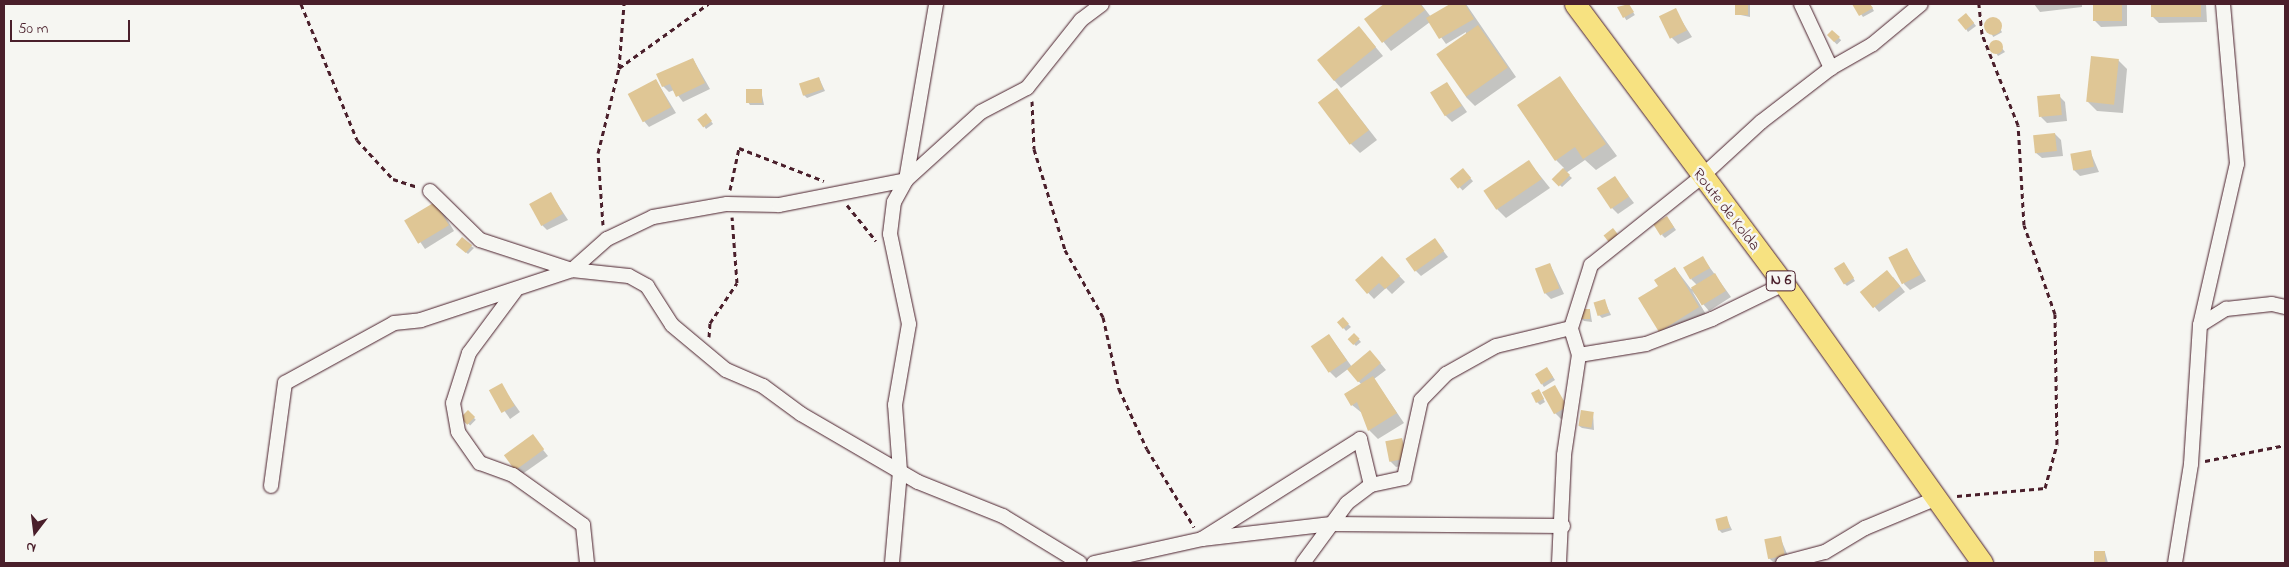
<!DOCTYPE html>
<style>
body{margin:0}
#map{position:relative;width:2289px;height:567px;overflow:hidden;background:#f6f6f2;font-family:"Indie Flower",sans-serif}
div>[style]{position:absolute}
.shadow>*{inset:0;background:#0003;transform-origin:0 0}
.building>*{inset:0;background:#dfc695;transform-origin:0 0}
.round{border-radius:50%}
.path>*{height:3px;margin-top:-1.5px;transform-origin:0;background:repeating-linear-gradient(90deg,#4a1f2b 0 5px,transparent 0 9px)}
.roads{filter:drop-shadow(0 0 1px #4a1f2b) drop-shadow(0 0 1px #4a1f2b)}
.street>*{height:14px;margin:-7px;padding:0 7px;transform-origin:7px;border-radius:7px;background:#f6f6f2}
.primary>*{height:21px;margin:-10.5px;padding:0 10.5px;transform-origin:10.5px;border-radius:10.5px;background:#f7e281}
span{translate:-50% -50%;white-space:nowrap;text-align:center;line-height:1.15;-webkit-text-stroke:5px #f6f6f2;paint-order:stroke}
.shield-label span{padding:1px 4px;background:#f6f6f2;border:1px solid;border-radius:4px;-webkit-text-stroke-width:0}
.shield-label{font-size:15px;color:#4a1f2b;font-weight:700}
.street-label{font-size:16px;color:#4a1f2b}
.frame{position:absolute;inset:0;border:5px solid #4a1f2b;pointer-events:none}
.north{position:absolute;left:10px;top:507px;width:50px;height:50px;-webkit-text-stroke:4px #f6f6f2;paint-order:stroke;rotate:195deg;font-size:14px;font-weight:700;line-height:20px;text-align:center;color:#4a1f2b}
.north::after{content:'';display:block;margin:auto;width:18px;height:22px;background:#4a1f2b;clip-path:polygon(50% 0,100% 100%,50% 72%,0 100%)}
.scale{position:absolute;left:10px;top:20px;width:120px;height:22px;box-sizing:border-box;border:2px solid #4a1f2b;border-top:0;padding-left:6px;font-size:15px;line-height:18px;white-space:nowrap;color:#4a1f2b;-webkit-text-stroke:4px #f6f6f2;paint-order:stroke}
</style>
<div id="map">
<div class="shadow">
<div style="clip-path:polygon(1386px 4px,1421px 4px,1431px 17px,1452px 4px,1466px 4px,1516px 77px,1475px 106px,1466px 97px,1466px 32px,1446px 44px,1430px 22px,1391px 51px,1365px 19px)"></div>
<div style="left:1628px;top:4px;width:13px;height:10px;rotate:58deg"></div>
<div style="clip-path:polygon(1737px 4px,1750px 4px,1750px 17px,1736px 14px)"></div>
<div style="clip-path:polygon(1854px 4px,1870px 4px,1874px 11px,1863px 17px)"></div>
<div style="clip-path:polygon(2034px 4px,2082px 4px,2082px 7px,2040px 12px)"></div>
<div style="clip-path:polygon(2094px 4px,2127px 4px,2127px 26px,2101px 27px,2095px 21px)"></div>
<div style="clip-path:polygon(2153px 4px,2206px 4px,2207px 22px,2159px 23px,2153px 17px)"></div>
<div style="clip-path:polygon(1675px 10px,1692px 37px,1678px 44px,1672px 38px)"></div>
<div style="clip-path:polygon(1969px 17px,1976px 26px,1968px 32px,1966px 29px)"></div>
<div style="left:1995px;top:19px;width:15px;height:10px;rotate:62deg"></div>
<div style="clip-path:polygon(1359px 27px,1383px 56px,1341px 88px,1333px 79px)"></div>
<div style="left:1832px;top:31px;width:13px;height:6px;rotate:45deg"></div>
<div style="clip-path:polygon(1998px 43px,2005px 52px,1998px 56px,1992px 46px)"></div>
<div style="clip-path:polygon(693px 59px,710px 89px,683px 102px,674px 90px,669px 92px,663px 86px)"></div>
<div style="clip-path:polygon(2118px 60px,2127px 69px,2123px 113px,2097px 111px,2088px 102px)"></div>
<div style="clip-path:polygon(819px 78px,825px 91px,807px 98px,804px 95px)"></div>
<div style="clip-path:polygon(1560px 78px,1617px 156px,1596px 170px,1585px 160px,1566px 173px,1572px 178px,1562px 187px,1553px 179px,1564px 168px,1556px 160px)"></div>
<div style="clip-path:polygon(656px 80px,676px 113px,649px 127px,644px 121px)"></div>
<div style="clip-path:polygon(1447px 83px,1467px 112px,1452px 122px,1446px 116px)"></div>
<div style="clip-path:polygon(1337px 89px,1377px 140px,1360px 153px,1351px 144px)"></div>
<div style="clip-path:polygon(761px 90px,764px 105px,750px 105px,748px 102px)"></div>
<div style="clip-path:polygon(2059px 96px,2065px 102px,2067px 121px,2047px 123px,2041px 117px)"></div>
<div style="clip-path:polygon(708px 117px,713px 124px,706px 129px,704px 126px)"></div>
<div style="clip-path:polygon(2055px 134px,2061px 140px,2063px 156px,2042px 158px,2036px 153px)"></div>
<div style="clip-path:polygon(2090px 151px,2099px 172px,2080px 176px,2074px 170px)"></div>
<div style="clip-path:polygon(1529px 162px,1550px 188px,1506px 218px,1497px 209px)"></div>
<div style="left:1463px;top:170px;width:15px;height:14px;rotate:48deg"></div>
<div style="clip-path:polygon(1615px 178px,1634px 203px,1618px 214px,1612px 208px)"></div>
<div style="clip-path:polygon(551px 194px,568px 220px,547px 230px,541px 224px)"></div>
<div style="clip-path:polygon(441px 209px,454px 231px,425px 249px,406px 221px)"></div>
<div style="clip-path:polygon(1669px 220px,1676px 230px,1665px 238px,1662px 235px)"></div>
<div style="clip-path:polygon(1435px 240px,1448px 257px,1421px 276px,1415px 270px)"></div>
<div style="clip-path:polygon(457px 245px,471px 246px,474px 248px,468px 254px)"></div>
<div style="clip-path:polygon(1907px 250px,1926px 281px,1910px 290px,1904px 284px)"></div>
<div style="clip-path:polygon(1703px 258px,1731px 297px,1709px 311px,1692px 291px,1707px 316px,1668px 340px,1660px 331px,1660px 286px,1675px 268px,1691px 289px,1697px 285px,1691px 279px)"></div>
<div style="clip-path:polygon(1387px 263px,1405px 282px,1392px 294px,1386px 288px,1374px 299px,1356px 280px)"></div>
<div style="clip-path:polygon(1550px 264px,1564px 294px,1551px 299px,1545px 293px)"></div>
<div style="clip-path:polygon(1846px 266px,1855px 281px,1847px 286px,1844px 283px)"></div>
<div style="clip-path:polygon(1893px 277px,1905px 292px,1879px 312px,1862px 292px)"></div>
<div style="clip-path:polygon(1604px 300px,1611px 315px,1602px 318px,1599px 315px)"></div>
<div style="clip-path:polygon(1590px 310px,1592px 322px,1584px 321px,1582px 319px)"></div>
<div style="clip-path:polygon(1343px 319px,1351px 327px,1346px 331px,1339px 322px)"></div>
<div style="clip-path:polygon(1354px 334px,1361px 342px,1356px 346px,1349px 339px)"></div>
<div style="clip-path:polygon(1329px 335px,1352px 367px,1376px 358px,1386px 370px,1374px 379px,1404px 423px,1378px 439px,1369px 430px,1362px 413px,1352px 405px,1361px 384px,1348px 369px,1336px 378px,1330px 372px)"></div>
<div style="clip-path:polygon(1549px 371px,1555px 380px,1544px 387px,1542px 384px)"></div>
<div style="left:501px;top:385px;width:33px;height:12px;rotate:55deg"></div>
<div style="clip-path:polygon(1554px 387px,1572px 413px,1561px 419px,1555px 413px)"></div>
<div style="clip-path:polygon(1541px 394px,1545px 402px,1540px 405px,1537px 402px)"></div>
<div style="left:468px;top:412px;width:11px;height:8px;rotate:45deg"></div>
<div style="clip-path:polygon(1593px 413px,1594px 430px,1582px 428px,1579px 426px)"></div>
<div style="clip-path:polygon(1402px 439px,1411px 464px,1396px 467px,1390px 461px)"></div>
<div style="clip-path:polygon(536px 441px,548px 456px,521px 475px,515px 469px)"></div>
<div style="clip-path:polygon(1726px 517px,1732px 530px,1722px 533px,1719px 530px)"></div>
<div style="clip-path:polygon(1780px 537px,1790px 561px,1774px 563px,1769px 558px)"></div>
<div style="clip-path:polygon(2095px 552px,2105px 552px,2108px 563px,2095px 563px)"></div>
</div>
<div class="building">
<div style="clip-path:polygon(1384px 4px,1420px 4px,1425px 10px,1382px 43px,1364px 19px)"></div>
<div style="clip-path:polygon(1450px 4px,1465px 4px,1474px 19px,1439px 39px,1426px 18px)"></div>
<div style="clip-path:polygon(1629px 4px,1634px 12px,1623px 18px,1617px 7px)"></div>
<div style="left:1735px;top:4px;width:13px;height:11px"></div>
<div style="clip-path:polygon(1852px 4px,1870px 4px,1873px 8px,1859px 16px)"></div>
<div style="left:2093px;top:4px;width:29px;height:17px"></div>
<div style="left:2151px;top:4px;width:50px;height:13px"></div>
<div style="left:1676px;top:8px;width:25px;height:19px;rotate:64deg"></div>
<div style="left:1966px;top:13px;width:13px;height:11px;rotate:51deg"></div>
<div class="round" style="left:1984px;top:17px;width:18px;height:18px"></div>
<div style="left:1478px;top:25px;width:52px;height:51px;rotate:55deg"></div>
<div style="left:1359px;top:26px;width:27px;height:54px;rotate:51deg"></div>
<div style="clip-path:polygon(1832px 30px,1840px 37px,1834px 42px,1827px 35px)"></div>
<div class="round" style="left:1989px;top:40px;width:14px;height:14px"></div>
<div style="left:2091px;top:56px;width:28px;height:46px;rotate:6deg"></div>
<div style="clip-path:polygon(693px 58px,705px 83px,676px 97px,670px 84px,662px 87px,656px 74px)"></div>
<div style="clip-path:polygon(1560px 76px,1606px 144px,1583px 159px,1575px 147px,1555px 161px,1517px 105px)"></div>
<div style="left:819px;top:77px;width:13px;height:21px;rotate:72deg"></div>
<div style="left:656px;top:79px;width:32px;height:32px;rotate:62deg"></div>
<div style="left:1447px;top:82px;width:28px;height:20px;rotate:58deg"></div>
<div style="left:1337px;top:88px;width:53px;height:24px;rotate:53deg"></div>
<div style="left:746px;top:89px;width:16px;height:14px"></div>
<div style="left:2060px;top:94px;width:21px;height:23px;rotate:85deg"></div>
<div style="left:706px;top:113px;width:10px;height:11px;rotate:53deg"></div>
<div style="left:2055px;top:133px;width:18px;height:22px;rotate:84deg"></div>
<div style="left:2091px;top:150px;width:17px;height:21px;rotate:80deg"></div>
<div style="left:1529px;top:160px;width:23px;height:55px;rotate:56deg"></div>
<div style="left:1463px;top:168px;width:13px;height:17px;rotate:51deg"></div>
<div style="left:1563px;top:168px;width:10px;height:16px;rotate:45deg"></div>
<div style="left:1615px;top:176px;width:25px;height:22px;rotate:56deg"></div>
<div style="left:551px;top:192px;width:25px;height:25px;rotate:61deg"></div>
<div style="left:435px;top:202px;width:27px;height:36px;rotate:59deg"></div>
<div style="left:1667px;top:216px;width:13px;height:16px;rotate:58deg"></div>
<div style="left:1613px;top:228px;width:11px;height:12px;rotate:52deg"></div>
<div style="left:462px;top:237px;width:13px;height:10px;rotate:39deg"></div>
<div style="left:1435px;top:238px;width:16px;height:36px;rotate:55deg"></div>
<div style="left:1907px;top:248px;width:30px;height:21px;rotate:63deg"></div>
<div style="clip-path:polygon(1382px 256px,1400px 276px,1385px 289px,1379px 283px,1367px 294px,1355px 280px)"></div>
<div style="left:1703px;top:256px;width:14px;height:23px;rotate:60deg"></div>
<div style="left:1844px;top:262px;width:19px;height:12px;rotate:58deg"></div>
<div style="left:1550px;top:263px;width:27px;height:16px;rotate:70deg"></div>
<div style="clip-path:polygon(1675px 267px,1699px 307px,1659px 332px,1638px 298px,1658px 286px,1654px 280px)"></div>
<div style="left:1887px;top:270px;width:21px;height:35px;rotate:51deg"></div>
<div style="left:1715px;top:273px;width:21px;height:28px;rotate:59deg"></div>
<div style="left:1605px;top:299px;width:14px;height:12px;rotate:73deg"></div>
<div style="left:1581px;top:309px;width:9px;height:10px"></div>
<div style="left:1343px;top:317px;width:9px;height:8px;rotate:49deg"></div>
<div style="left:1354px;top:333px;width:8px;height:9px;rotate:45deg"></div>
<div style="left:1329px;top:334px;width:32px;height:22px;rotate:56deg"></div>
<div style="left:1370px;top:350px;width:17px;height:30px;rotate:50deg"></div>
<div style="left:1547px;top:367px;width:12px;height:14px;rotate:59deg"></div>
<div style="clip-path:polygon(1373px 376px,1397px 413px,1368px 431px,1357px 402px,1351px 406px,1344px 394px)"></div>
<div style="left:502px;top:383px;width:26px;height:15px;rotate:61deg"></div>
<div style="left:1555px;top:385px;width:25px;height:15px;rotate:61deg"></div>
<div style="left:1539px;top:389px;width:11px;height:9px;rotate:63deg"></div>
<div style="left:468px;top:410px;width:10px;height:11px;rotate:45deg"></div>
<div style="left:1581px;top:410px;width:13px;height:16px;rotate:9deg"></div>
<div style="left:533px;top:434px;width:19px;height:36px;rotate:54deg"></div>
<div style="left:1402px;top:438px;width:21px;height:17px;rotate:79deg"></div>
<div style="left:1727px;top:516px;width:12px;height:12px;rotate:76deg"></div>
<div style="left:1781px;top:536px;width:20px;height:17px;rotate:79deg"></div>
<div style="left:2094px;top:551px;width:11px;height:12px"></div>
</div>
<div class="path">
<div style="left:301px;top:4px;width:147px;rotate:67.6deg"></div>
<div style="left:357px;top:140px;width:53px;rotate:47.3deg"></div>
<div style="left:393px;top:179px;width:26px;rotate:18deg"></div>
<div style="left:619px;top:68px;width:64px;rotate:-85.5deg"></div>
<div style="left:1032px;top:101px;width:48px;rotate:87.6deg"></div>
<div style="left:1034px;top:149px;width:106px;rotate:72.9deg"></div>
<div style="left:1065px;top:250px;width:77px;rotate:60.4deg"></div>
<div style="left:1103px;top:317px;width:74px;rotate:77.5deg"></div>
<div style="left:1119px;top:389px;width:66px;rotate:65deg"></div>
<div style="left:1147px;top:449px;width:91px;rotate:58.9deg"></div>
<div style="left:730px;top:190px;width:43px;rotate:-77.9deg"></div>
<div style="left:739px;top:148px;width:91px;rotate:21.2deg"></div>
<div style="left:847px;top:205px;width:46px;rotate:51.1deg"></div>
<div style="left:603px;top:225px;width:72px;rotate:-94deg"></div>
<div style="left:598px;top:153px;width:88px;rotate:-76.1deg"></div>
<div style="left:619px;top:68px;width:110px;rotate:-35.7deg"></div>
<div style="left:709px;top:337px;width:14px;rotate:-86deg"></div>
<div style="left:710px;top:323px;width:48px;rotate:-56deg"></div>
<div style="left:737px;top:283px;width:66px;rotate:-94.3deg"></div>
<div style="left:2205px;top:461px;width:82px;rotate:-11.3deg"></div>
<div style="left:1957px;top:496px;width:88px;rotate:-5.2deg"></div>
<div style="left:2045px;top:488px;width:46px;rotate:-74.7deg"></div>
<div style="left:2057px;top:444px;width:130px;rotate:-90.9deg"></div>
<div style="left:2055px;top:314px;width:94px;rotate:-109.2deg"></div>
<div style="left:2024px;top:225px;width:100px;rotate:-93.4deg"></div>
<div style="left:2018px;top:125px;width:98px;rotate:-111.6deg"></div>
<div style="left:1982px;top:34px;width:30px;rotate:-96deg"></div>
</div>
<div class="roads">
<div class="street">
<div style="left:1801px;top:4px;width:71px;rotate:64.9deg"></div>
<div style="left:430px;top:191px;width:70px;rotate:44.4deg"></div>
<div style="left:480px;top:240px;width:97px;rotate:18.1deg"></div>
<div style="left:572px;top:270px;width:57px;rotate:6deg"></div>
<div style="left:629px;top:276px;width:21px;rotate:29deg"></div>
<div style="left:647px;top:286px;width:46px;rotate:57.3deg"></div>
<div style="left:672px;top:325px;width:70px;rotate:39.8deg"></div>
<div style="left:726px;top:370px;width:40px;rotate:23.4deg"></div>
<div style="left:763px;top:386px;width:47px;rotate:36.4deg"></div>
<div style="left:801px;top:414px;width:135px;rotate:30.2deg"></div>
<div style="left:918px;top:482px;width:92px;rotate:21.8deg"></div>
<div style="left:1003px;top:516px;width:90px;rotate:31.4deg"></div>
<div style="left:515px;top:291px;width:77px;rotate:126.6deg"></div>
<div style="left:469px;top:353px;width:52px;rotate:107.7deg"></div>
<div style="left:453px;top:403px;width:29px;rotate:80deg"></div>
<div style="left:458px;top:432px;width:38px;rotate:55deg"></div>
<div style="left:480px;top:463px;width:35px;rotate:20deg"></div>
<div style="left:513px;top:475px;width:86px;rotate:35.5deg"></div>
<div style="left:583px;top:525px;width:38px;rotate:84deg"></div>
<div style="left:2200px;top:325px;width:31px;rotate:-32deg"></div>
<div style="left:2226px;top:309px;width:46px;rotate:-6.2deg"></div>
<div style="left:2272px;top:304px;width:13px;rotate:13deg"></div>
<div style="left:1579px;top:355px;width:68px;rotate:-9.3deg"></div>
<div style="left:1646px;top:344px;width:71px;rotate:-20.7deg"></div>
<div style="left:1712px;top:319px;width:80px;rotate:-25.9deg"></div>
<div style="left:271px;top:486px;width:104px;rotate:-82.3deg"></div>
<div style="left:285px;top:383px;width:124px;rotate:-28.8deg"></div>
<div style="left:394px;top:323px;width:27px;rotate:-6deg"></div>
<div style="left:421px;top:320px;width:159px;rotate:-18.3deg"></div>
<div style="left:572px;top:270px;width:47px;rotate:-41.5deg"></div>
<div style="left:607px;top:239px;width:51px;rotate:-25.6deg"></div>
<div style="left:653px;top:217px;width:75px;rotate:-10deg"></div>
<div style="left:727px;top:204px;width:52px;rotate:1.1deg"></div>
<div style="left:779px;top:205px;width:129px;rotate:-11.1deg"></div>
<div style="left:906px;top:180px;width:101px;rotate:-42.2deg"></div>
<div style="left:981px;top:112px;width:52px;rotate:-27.6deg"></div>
<div style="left:1027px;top:88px;width:87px;rotate:-51.5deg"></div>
<div style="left:1081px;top:20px;width:26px;rotate:-37deg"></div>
<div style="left:1202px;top:539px;width:187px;rotate:-32.3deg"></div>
<div style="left:1360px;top:439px;width:47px;rotate:76.6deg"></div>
<div style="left:1371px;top:485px;width:34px;rotate:-12deg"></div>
<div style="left:1404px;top:478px;width:80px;rotate:-77.7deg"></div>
<div style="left:1421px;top:400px;width:36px;rotate:-46deg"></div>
<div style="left:1446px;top:374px;width:57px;rotate:-29.2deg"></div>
<div style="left:1496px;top:346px;width:77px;rotate:-13.5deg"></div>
<div style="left:892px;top:563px;width:92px;rotate:-85deg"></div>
<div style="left:900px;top:471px;width:66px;rotate:-94.3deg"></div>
<div style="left:895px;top:405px;width:82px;rotate:-80.2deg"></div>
<div style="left:909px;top:324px;width:92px;rotate:-101.9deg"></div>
<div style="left:890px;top:234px;width:32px;rotate:-83deg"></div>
<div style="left:894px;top:202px;width:25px;rotate:-61deg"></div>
<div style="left:906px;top:180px;width:179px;rotate:-80.3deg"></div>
<div style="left:1094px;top:563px;width:111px;rotate:-12.5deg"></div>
<div style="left:1202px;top:539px;width:130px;rotate:-6.6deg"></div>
<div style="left:1331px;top:524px;width:232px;rotate:0.5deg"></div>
<div style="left:1303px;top:563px;width:74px;rotate:-53.7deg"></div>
<div style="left:1347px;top:503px;width:30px;rotate:-37deg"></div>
<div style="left:1559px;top:563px;width:108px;rotate:-87.3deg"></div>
<div style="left:1564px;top:455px;width:101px;rotate:-81.5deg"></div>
<div style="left:1579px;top:355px;width:28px;rotate:-107deg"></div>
<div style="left:1571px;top:328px;width:66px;rotate:-72.4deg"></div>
<div style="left:1591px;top:265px;width:139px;rotate:-38.6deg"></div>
<div style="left:1700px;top:178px;width:83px;rotate:-42.6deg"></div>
<div style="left:1761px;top:122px;width:88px;rotate:-37.6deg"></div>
<div style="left:1831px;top:68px;width:48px;rotate:-29.7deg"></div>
<div style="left:1873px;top:44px;width:62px;rotate:-39.8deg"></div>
<div style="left:1783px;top:563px;width:43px;rotate:-14.7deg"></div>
<div style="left:1825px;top:552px;width:47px;rotate:-31deg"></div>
<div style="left:1865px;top:528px;width:78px;rotate:-22.6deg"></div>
<div style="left:2175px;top:563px;width:100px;rotate:-80.8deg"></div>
<div style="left:2191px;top:464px;width:139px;rotate:-86.3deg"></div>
<div style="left:2200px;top:325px;width:165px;rotate:-77.1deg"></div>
<div style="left:2237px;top:164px;width:161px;rotate:-95deg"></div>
</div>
<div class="primary">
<div style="left:1575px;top:4px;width:349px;rotate:53.3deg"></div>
<div style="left:1784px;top:284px;width:342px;rotate:54.6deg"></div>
</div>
</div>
<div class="shield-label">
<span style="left:1781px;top:281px">N 6</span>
</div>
<div class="street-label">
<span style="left:1726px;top:210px;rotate:52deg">Route de Kolda</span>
</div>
<div class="frame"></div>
<div class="north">N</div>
<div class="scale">50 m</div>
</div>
